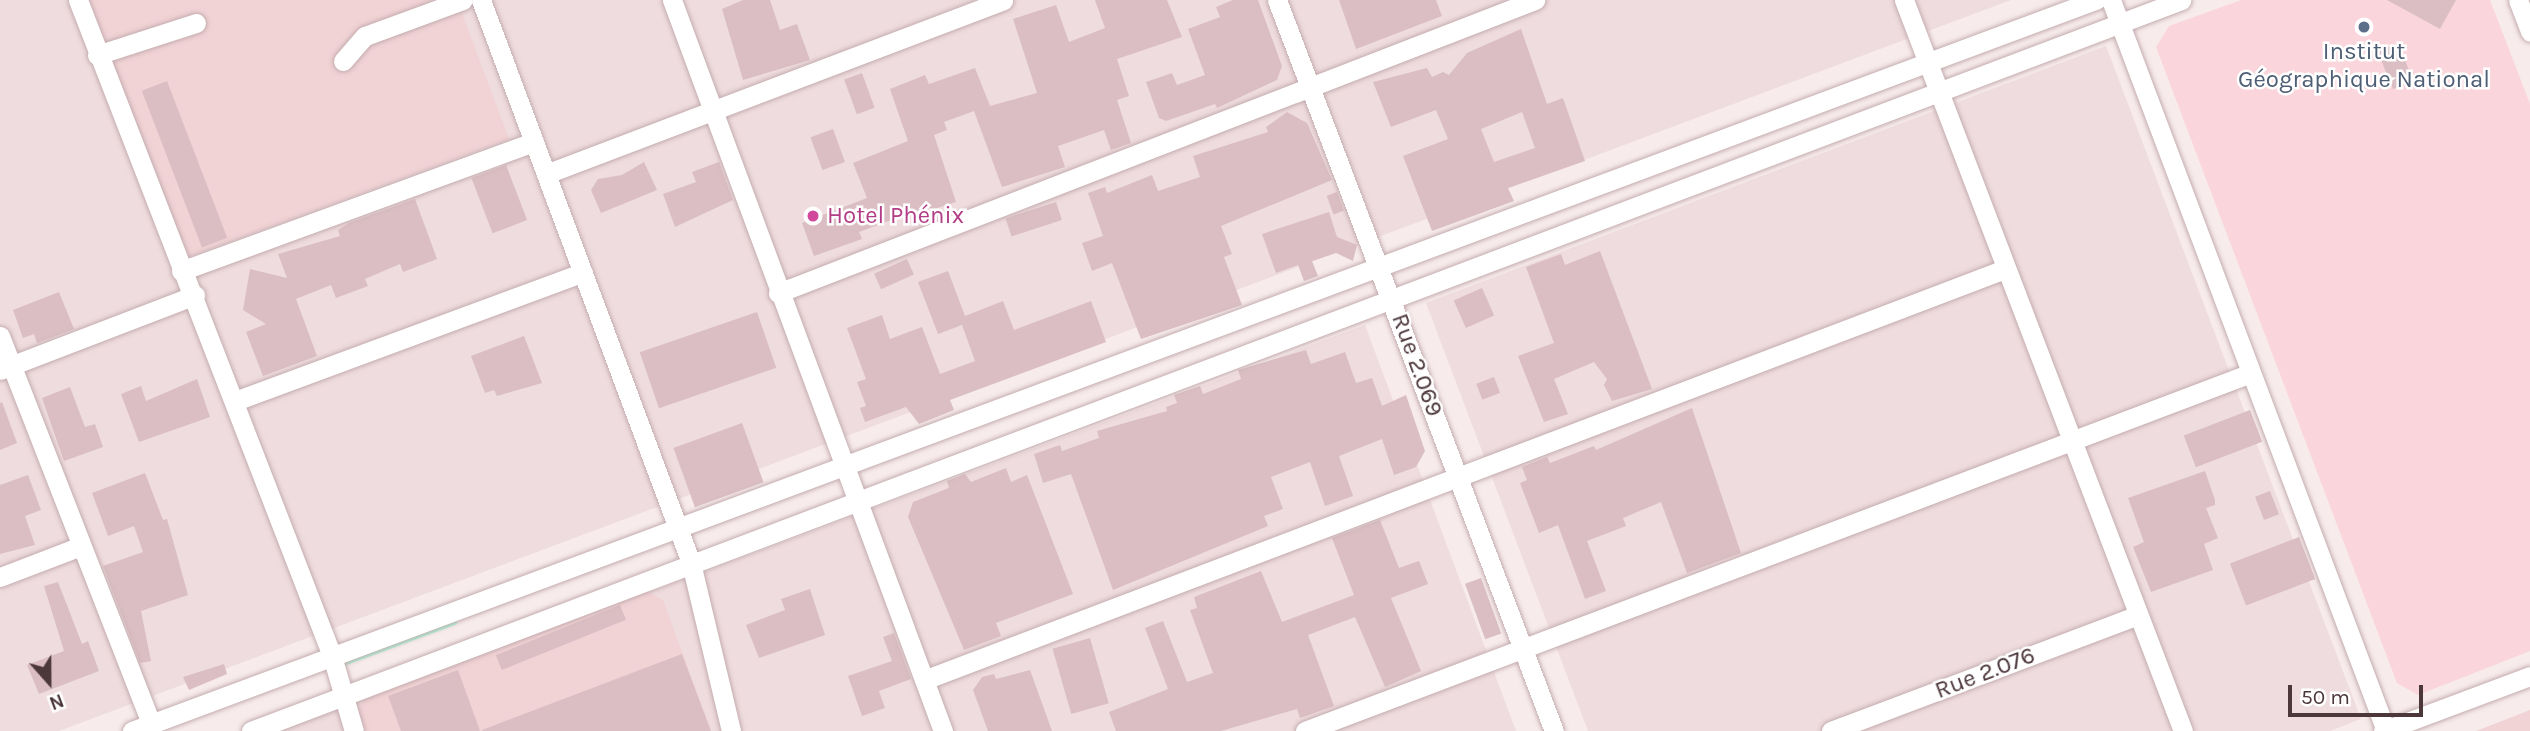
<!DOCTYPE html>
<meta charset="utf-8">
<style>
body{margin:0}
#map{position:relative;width:2530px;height:731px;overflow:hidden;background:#f7ebec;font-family:Karla,sans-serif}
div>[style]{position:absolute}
.residential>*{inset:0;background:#efdcde}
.commercial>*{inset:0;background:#fad5dc}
.education>*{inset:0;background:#f1d3d5}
.stream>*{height:5px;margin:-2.5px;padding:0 2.5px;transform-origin:2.5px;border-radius:2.5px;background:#a2f9d8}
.building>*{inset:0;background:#dabec3;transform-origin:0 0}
.roads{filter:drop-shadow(0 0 2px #c4acaf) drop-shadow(0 0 2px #c4acaf)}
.minor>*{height:19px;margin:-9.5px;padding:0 9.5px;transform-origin:9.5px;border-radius:9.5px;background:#fff}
.dots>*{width:19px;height:19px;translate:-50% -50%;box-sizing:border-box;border:4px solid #fff;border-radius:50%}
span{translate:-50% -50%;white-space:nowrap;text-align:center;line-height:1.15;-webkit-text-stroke:5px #fff;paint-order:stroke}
.service-label{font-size:24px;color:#4e5e75}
.hotel-label{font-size:24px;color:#b23c85}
.left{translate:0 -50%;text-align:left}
.street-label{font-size:24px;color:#4c373b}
.north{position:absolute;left:14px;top:647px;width:70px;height:70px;-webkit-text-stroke:5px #fff;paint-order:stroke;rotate:159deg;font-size:19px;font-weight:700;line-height:28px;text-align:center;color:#4c373b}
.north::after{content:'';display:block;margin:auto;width:24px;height:32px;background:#4c373b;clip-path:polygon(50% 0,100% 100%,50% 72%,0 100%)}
.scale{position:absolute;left:2288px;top:685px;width:135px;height:32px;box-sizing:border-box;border:4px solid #4c373b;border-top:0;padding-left:9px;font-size:21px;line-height:24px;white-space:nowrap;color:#4c373b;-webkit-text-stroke:5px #fff;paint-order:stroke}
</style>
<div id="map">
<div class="residential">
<div style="clip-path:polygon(0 0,2011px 0,59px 731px,0 731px)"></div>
<div style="clip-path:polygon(2106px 46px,2361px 719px,2330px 731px,1588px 731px,1426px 303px)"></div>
<div style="clip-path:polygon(1365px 325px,1516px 731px,278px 731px)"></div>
</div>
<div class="commercial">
<div style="clip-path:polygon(2241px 0,2490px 0,2530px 104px,2530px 651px,2418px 695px,2397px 683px,2156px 47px,2169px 26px)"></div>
</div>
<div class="education">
<div style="clip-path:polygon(81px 0,457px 0,509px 139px,182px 259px)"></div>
<div style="clip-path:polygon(647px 591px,663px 600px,711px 731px,363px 731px,356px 713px,366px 697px)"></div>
<div style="clip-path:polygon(2530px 710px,2530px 731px,2476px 731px)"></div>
</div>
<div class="stream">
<div style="left:338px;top:665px;width:124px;rotate:-20.3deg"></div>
</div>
<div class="building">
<div style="clip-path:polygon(743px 0,770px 0,780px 30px,797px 24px,810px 60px,743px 80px,722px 9px)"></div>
<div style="clip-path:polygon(1095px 0,1167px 0,1182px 37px,1117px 59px,1129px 96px,1117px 100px,1131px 143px,1111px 150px,1104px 130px,1058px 146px,1065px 167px,1002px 187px,974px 111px,944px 122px,947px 130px,934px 135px,956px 202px,931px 210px,929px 206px,859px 232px,862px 239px,814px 256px,802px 223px,867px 198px,853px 163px,908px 141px,890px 89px,925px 75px,929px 84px,975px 68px,990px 106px,1037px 93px,1013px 19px,1056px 5px,1069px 42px,1105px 28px)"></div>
<div style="clip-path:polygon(1233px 0,1258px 0,1282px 66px,1277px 80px,1217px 108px,1215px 104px,1166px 121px,1159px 118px,1146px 82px,1172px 73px,1177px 85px,1205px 75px,1188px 29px,1220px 17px,1216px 7px)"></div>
<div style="clip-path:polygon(1339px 0,1436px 0,1442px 16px,1356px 49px)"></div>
<div style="clip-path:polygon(2387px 0,2456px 0,2440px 29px)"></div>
<div style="clip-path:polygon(evenodd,1521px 29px,1547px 104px,1563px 98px,1585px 161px,1508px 188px,1514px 201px,1432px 231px,1403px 156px,1448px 139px,1436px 110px,1391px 127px,1373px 82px,1427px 68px,1432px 77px,1443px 72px,1449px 75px,1467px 53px,1521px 29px,1522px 112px,1535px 148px,1494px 162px,1481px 129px,1522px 112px)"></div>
<div style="left:2398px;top:43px;width:41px;height:22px;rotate:68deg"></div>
<div style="left:862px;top:73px;width:37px;height:19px;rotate:70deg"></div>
<div style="left:167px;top:81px;width:168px;height:27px;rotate:69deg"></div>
<div style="clip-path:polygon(1287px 112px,1307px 123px,1332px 180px,1221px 226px,1232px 254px,1224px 257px,1242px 305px,1141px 339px,1112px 263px,1092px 271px,1082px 243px,1103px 236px,1088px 193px,1105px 187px,1107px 193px,1152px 175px,1158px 191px,1200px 177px,1193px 156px,1268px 132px,1266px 127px)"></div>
<div style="left:833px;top:129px;width:35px;height:24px;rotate:70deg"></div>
<div style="clip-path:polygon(644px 162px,657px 190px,601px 213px,591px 190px,598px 179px,622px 175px)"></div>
<div style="clip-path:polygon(719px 162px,733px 200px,675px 227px,663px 194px,696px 182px,692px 172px)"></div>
<div style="left:506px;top:165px;width:59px;height:37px;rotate:69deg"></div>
<div style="left:1337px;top:192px;width:20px;height:11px;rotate:70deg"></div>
<div style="clip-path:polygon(415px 199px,437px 259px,403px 272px,400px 264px,365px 279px,368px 286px,336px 298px,331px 285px,296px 299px,317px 356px,263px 376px,246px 332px,266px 324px,243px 310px,250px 269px,287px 278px,278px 254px,340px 236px,338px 230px,349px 223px)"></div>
<div style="left:1056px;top:202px;width:19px;height:53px;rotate:72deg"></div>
<div style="clip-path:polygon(1329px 212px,1337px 237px,1357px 245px,1353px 261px,1336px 253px,1312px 261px,1318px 276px,1304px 281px,1298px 265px,1276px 273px,1262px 234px)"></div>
<div style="clip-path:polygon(1600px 251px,1652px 389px,1612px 401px,1604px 385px,1607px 379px,1594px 362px,1554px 379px,1568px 414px,1544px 422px,1518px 356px,1554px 343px,1526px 267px,1561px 254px,1565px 265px)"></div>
<div style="left:907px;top:259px;width:17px;height:36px;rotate:66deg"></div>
<div style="clip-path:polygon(948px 271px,965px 316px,1003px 301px,1014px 330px,1091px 301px,1106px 342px,950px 400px,954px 410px,919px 424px,906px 407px,865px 422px,860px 408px,866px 406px,857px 382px,866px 379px,847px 328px,882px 315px,890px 339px,922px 327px,940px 374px,975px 361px,962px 325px,938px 334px,918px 282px)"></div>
<div style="left:1482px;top:288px;width:30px;height:31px;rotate:66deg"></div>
<div style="clip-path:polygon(59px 292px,74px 329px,37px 343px,34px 334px,23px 338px,13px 310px)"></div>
<div style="left:757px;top:312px;width:59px;height:124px;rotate:71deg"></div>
<div style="clip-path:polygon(524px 336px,542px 383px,497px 396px,494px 390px,485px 393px,471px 356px)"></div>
<div style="clip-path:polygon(1306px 350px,1311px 364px,1345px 352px,1356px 383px,1372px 378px,1382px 406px,1406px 395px,1425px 451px,1416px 467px,1394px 475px,1382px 439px,1339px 456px,1353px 496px,1325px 506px,1310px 462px,1271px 477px,1283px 509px,1264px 516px,1268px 526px,1113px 590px,1071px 474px,1043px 483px,1034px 454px,1060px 445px,1062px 451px,1099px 438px,1097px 431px,1167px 411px,1166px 407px,1177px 403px,1174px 395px,1200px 386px,1203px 394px,1241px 379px,1238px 370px)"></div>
<div style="left:1494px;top:377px;width:17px;height:19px;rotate:69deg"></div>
<div style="clip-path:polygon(197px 379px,210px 417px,139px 442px,121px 394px,141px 386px,146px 401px)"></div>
<div style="clip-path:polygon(70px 387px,85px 427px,95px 424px,103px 447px,64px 461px,42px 398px)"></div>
<div style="clip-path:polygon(2px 402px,17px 443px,0 450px,0 403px)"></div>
<div style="clip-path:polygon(1692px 408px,1741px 553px,1687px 573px,1661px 502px,1623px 518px,1626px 526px,1587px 541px,1606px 591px,1585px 599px,1558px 525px,1539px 533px,1520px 483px,1527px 480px,1522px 467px,1547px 457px,1550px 463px,1594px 446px,1596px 450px)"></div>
<div style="left:2250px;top:410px;width:34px;height:71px;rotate:69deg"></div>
<div style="left:742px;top:423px;width:63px;height:73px;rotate:70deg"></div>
<div style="clip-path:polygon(1006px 468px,1011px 482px,1027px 475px,1073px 594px,996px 623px,1001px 636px,964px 650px,908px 517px,913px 502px,949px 488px,947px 481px,965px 474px,971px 482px)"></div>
<div style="clip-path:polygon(2205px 471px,2215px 500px,2215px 505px,2206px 508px,2218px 538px,2204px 544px,2213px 570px,2151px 592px,2133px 547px,2144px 542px,2128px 498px)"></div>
<div style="clip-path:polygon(145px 473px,163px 520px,167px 519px,188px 595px,141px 611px,151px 661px,140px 663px,103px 566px,143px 552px,134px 526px,108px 536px,92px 493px)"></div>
<div style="clip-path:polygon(28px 475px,41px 510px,25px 516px,35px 545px,0 554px,0 485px)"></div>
<div style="left:2270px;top:491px;width:25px;height:16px;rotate:69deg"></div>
<div style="clip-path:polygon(1380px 520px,1399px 568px,1419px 561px,1428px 584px,1391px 598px,1421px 671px,1385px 687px,1355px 617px,1308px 635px,1334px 706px,1300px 718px,1297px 709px,1221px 731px,1116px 731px,1109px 712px,1168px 689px,1145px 628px,1163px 621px,1187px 682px,1213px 673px,1190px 610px,1197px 608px,1194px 597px,1261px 571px,1282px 622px,1354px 595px,1332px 538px)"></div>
<div style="left:2299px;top:537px;width:45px;height:74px;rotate:69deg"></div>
<div style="left:1481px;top:578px;width:59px;height:17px;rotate:70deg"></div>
<div style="clip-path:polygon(58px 582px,82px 644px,88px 641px,99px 671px,39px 694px,27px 665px,64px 651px,44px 586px)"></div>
<div style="clip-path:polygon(810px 589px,825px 635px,759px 658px,746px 625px,785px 610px,781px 599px)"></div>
<div style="left:620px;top:605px;width:16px;height:134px;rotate:68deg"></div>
<div style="clip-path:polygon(894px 633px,911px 679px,879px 691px,885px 708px,862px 716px,848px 676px,892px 661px,883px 637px)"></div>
<div style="left:1090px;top:638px;width:68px;height:39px;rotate:74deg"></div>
<div style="clip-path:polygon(682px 654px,711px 731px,483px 731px,482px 730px)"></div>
<div style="clip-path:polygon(224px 664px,227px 674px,189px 690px,183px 677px)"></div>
<div style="clip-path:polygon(458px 670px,480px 731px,401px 731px,388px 696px)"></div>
<div style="clip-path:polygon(1030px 670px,1052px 731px,988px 731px,973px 690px,982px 677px,994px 674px,996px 679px)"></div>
</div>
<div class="roads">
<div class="minor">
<div style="left:78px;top:0;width:703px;rotate:68.83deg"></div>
<div style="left:332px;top:656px;width:78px;rotate:73.7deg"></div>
<div style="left:481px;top:0;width:601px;rotate:69.54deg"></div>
<div style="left:691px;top:563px;width:173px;rotate:76.6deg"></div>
<div style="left:672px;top:0;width:780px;rotate:69.66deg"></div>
<div style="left:1277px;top:0;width:782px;rotate:69.25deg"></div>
<div style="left:1904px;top:0;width:782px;rotate:69.11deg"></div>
<div style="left:2111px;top:0;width:781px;rotate:69.38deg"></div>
<div style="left:2518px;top:0;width:34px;rotate:69deg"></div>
<div style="left:97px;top:55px;width:104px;rotate:-17.9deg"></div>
<div style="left:343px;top:61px;width:33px;rotate:-49deg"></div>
<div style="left:365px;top:36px;width:104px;rotate:-20.2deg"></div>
<div style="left:546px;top:174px;width:489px;rotate:-20.8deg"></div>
<div style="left:181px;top:271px;width:376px;rotate:-20.1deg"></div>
<div style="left:778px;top:293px;width:812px;rotate:-21.16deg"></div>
<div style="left:0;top:336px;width:416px;rotate:68.7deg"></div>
<div style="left:0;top:370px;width:209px;rotate:-21deg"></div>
<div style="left:235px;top:401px;width:371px;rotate:-20.3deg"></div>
<div style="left:0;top:577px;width:87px;rotate:-20.9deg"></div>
<div style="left:924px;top:680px;width:1156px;rotate:-20.82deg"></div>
<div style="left:132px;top:731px;width:2096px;rotate:-20.42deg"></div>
<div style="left:251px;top:731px;width:2064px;rotate:-20.74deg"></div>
<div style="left:1305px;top:731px;width:1011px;rotate:-20.73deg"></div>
<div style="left:1831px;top:731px;width:328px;rotate:-20.7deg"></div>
<div style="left:2383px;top:731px;width:157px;rotate:-20.5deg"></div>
</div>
</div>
<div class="dots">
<div style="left:2364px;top:27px;background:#5c6f8a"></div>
<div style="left:813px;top:216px;background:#d1479c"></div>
</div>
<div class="service-label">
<span style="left:2364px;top:66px">Institut<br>Géographique National</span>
</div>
<div class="hotel-label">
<span class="left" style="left:827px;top:216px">Hotel Phénix</span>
</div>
<div class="street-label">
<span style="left:1417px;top:365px;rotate:70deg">Rue 2.069</span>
<span style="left:1985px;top:673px;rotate:-21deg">Rue 2.076</span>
</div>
<div class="north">N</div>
<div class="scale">50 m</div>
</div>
